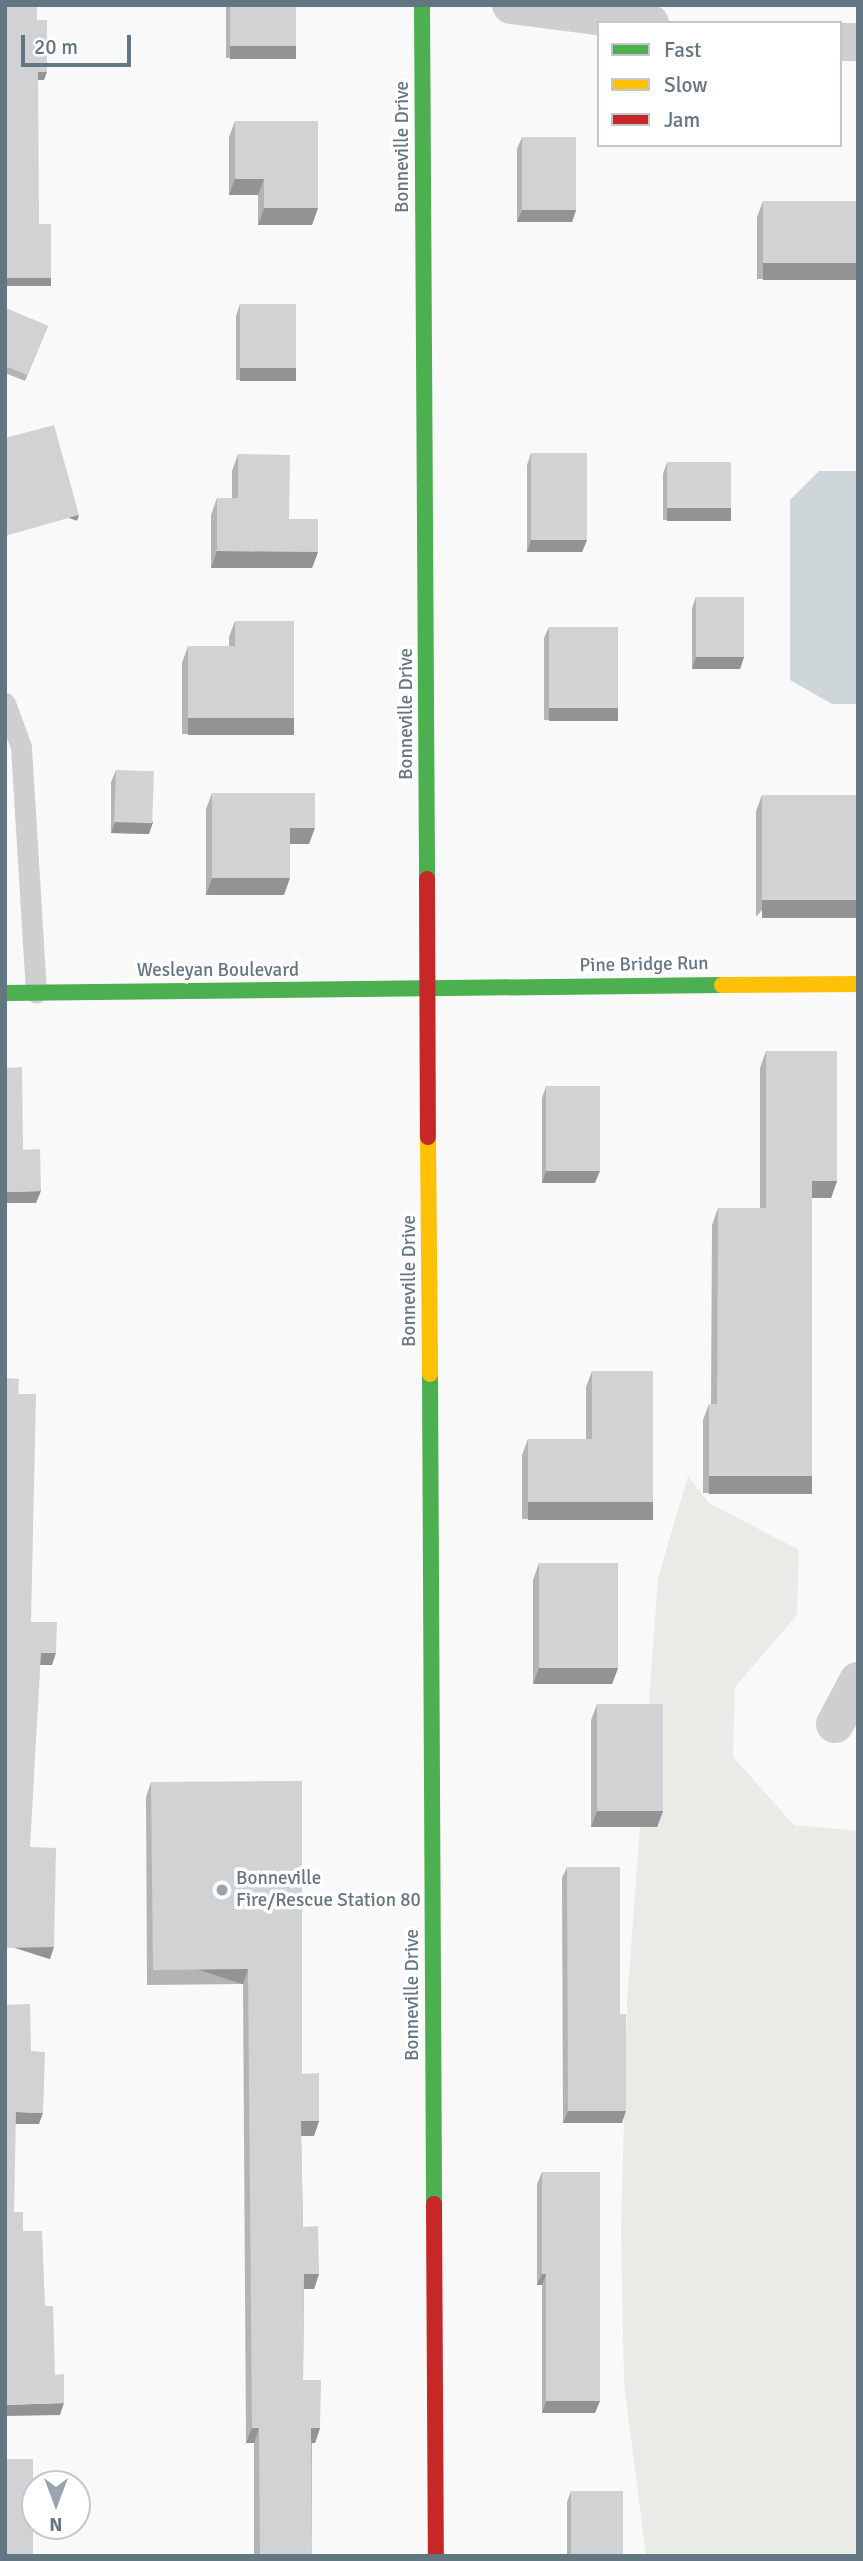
<!DOCTYPE html>
<style>
body{margin:0}
#map{position:relative;width:863px;height:2561px;overflow:hidden;background:#f9f9f9;font-family:Signika,sans-serif}
div>[style]{position:absolute}
.green>*{inset:0;background:#e8ebe6}
.water>*{inset:0;background:#ced6d9}
.lane>*{height:21px;margin:-10.5px;padding:0 10.5px;transform-origin:10.5px;border-radius:10.5px;background:#cecfd0}
.street>*{height:38px;margin:-19px;padding:0 19px;transform-origin:19px;border-radius:19px;background:#cecfd0}
.fast>*{height:16px;margin:-8px;padding:0 8px;transform-origin:8px;border-radius:8px;background:#4caf50}
.slow>*{height:16px;margin:-8px;padding:0 8px;transform-origin:8px;border-radius:8px;background:#ffc107}
.jam>*{height:16px;margin:-8px;padding:0 8px;transform-origin:8px;border-radius:8px;background:#c62828}
.wall>*{inset:0;background:#b3b5b5;transform-origin:0 0}
.shaded-wall>*{inset:0;background:#929394;transform-origin:0 0}
.building>*{inset:0;background:#d0d2d3;transform-origin:0 0}
.dots>*{width:19px;height:19px;translate:-50% -50%;box-sizing:border-box;border:4px solid #fff;border-radius:50%}
span{translate:-50% -50%;white-space:nowrap;text-align:center;line-height:1.15;-webkit-text-stroke:7px #fff;paint-order:stroke}
.street-label{font-size:19px;color:#657683}
.poi-label{font-size:19px;color:#657683}
.left{translate:0 -50%;text-align:left}
.frame{position:absolute;inset:0;border:7px solid #657683;pointer-events:none}
.legend{position:absolute;left:597px;top:21px;width:245px;height:126px;box-sizing:border-box;background:#fff;border:2px solid #c1c8cd;margin:0;padding:9px 12px;list-style:none;font-size:21px;color:#657683}
.legend li{display:flex;align-items:center;gap:14px;height:35px}
.legend b{width:35px;border:2px solid #c1c8cd}
.north{position:absolute;left:21px;top:2470px;width:70px;height:70px;box-sizing:border-box;background:#fff;border:2px solid #c1c8cd;border-radius:50%;rotate:180deg;font-size:19px;font-weight:700;line-height:28px;text-align:center;color:#657683}
.north::after{content:'';display:block;margin:auto;width:24px;height:32px;background:#99a4ac;clip-path:polygon(50% 0,100% 100%,50% 72%,0 100%)}
.scale{position:absolute;left:21px;top:35px;width:110px;height:32px;box-sizing:border-box;border:4px solid #657683;border-top:0;padding-left:9px;font-size:21px;line-height:24px;white-space:nowrap;color:#657683;-webkit-text-stroke:5px #fff;paint-order:stroke}
</style>
<div id="map">
<div class="green">
<div style="clip-path:polygon(688px 1476px,709px 1503px,799px 1550px,797px 1615px,735px 1687px,733px 1757px,794px 1825px,858px 1831px,858px 2556px,646px 2556px,624px 2383px,621px 2231px,627px 2004px,658px 1578px)"></div>
</div>
<div class="water">
<div style="clip-path:polygon(819px 471px,858px 471px,858px 704px,832px 704px,790px 680px,790px 500px)"></div>
</div>
<div class="lane">
<div style="left:5px;top:703px;width:47px;rotate:70deg"></div>
<div style="left:21px;top:747px;width:246px;rotate:86.5deg"></div>
</div>
<div class="street">
<div style="left:511px;top:5px;width:140px;rotate:7.4deg"></div>
<div style="left:840px;top:42px;width:18px"></div>
<div style="left:835px;top:1724px;width:49px;rotate:-61.9deg"></div>
</div>
<div class="fast">
<div style="left:422px;top:5px;width:874px;rotate:89.67deg"></div>
<div style="left:5px;top:993px;width:717px;rotate:-0.64deg"></div>
<div style="left:430px;top:1374px;width:830px;rotate:89.72deg"></div>
</div>
<div class="slow">
<div style="left:722px;top:985px;width:136px;rotate:-0.4deg"></div>
<div style="left:428px;top:1137px;width:237px;rotate:89.5deg"></div>
</div>
<div class="jam">
<div style="left:427px;top:879px;width:258px;rotate:89.8deg"></div>
<div style="left:434px;top:2204px;width:352px;rotate:89.7deg"></div>
</div>
<div class="wall">
<div style="left:226px;top:5px;width:70px;height:53px"></div>
<div style="clip-path:polygon(235px 121px,318px 208px,312px 225px,258px 225px,258px 195px,229px 195px,229px 137px)"></div>
<div style="clip-path:polygon(522px 137px,576px 210px,572px 222px,517px 222px,517px 149px)"></div>
<div style="clip-path:polygon(763px 201px,858px 279px,757px 279px,757px 217px)"></div>
<div style="clip-path:polygon(240px 304px,296px 368px,292px 380px,236px 380px,236px 316px)"></div>
<div style="clip-path:polygon(5px 308px,48px 326px,25px 381px,5px 373px)"></div>
<div style="clip-path:polygon(531px 453px,587px 540px,582px 552px,527px 552px,527px 465px)"></div>
<div style="clip-path:polygon(238px 454px,289px 519px,318px 552px,312px 568px,211px 568px,211px 515px,217px 498px,232px 498px,232px 471px)"></div>
<div style="clip-path:polygon(667px 462px,731px 508px,727px 520px,663px 520px,663px 474px)"></div>
<div style="clip-path:polygon(696px 597px,744px 657px,740px 669px,692px 669px,692px 608px)"></div>
<div style="clip-path:polygon(235px 621px,288px 734px,182px 734px,182px 663px,188px 646px,229px 646px,229px 637px)"></div>
<div style="clip-path:polygon(549px 627px,618px 708px,613px 720px,544px 720px,544px 638px)"></div>
<div style="clip-path:polygon(116px 770px,153px 822px,149px 834px,111px 833px,111px 782px)"></div>
<div style="clip-path:polygon(212px 793px,309px 844px,290px 844px,284px 895px,206px 895px,206px 809px)"></div>
<div style="clip-path:polygon(762px 795px,858px 795px,756px 917px,756px 811px)"></div>
<div style="clip-path:polygon(766px 1051px,837px 1181px,831px 1198px,812px 1198px,812px 1476px,806px 1493px,703px 1493px,703px 1420px,709px 1404px,711px 1404px,712px 1225px,718px 1208px,760px 1208px,760px 1068px)"></div>
<div style="clip-path:polygon(546px 1086px,595px 1183px,542px 1183px,542px 1098px)"></div>
<div style="clip-path:polygon(592px 1371px,653px 1502px,646px 1519px,522px 1519px,522px 1455px,528px 1439px,586px 1439px,586px 1387px)"></div>
<div style="clip-path:polygon(539px 1563px,618px 1668px,612px 1684px,533px 1684px,533px 1580px)"></div>
<div style="clip-path:polygon(597px 1704px,663px 1811px,657px 1827px,591px 1827px,591px 1720px)"></div>
<div style="clip-path:polygon(151px 1782px,302px 2074px,319px 2121px,314px 2136px,301px 2136px,303px 2227px,319px 2274px,314px 2289px,304px 2289px,303px 2380px,320px 2428px,315px 2443px,312px 2443px,312px 2556px,254px 2556px,254px 2443px,246px 2443px,243px 1984px,147px 1985px,146px 1797px)"></div>
<div style="clip-path:polygon(567px 1867px,622px 2123px,563px 2123px,562px 1878px)"></div>
<div style="clip-path:polygon(542px 2172px,595px 2413px,542px 2413px,542px 2285px,537px 2285px,537px 2184px)"></div>
<div style="clip-path:polygon(571px 2491px,623px 2556px,567px 2556px,567px 2502px)"></div>
</div>
<div class="shaded-wall">
<div style="left:230px;top:46px;width:66px;height:13px"></div>
<div style="clip-path:polygon(38px 72px,47px 72px,44px 80px,36px 80px)"></div>
<div style="clip-path:polygon(235px 179px,264px 179px,258px 195px,229px 195px)"></div>
<div style="clip-path:polygon(264px 208px,318px 208px,312px 225px,258px 225px)"></div>
<div style="clip-path:polygon(522px 210px,576px 210px,572px 222px,517px 222px)"></div>
<div style="left:763px;top:263px;width:95px;height:17px"></div>
<div style="left:5px;top:278px;width:46px;height:8px"></div>
<div style="left:240px;top:368px;width:56px;height:13px"></div>
<div style="left:667px;top:508px;width:64px;height:13px"></div>
<div style="left:79px;top:515px;width:6px;height:77px;rotate:108deg"></div>
<div style="clip-path:polygon(531px 540px,587px 540px,582px 552px,527px 552px)"></div>
<div style="clip-path:polygon(217px 551px,318px 552px,312px 568px,211px 568px)"></div>
<div style="clip-path:polygon(696px 657px,744px 657px,740px 669px,692px 669px)"></div>
<div style="left:549px;top:708px;width:69px;height:13px"></div>
<div style="left:188px;top:718px;width:106px;height:17px"></div>
<div style="clip-path:polygon(115px 822px,153px 822px,149px 834px,111px 833px)"></div>
<div style="clip-path:polygon(290px 828px,315px 828px,309px 844px,284px 844px)"></div>
<div style="clip-path:polygon(212px 878px,290px 878px,284px 895px,206px 895px)"></div>
<div style="left:762px;top:900px;width:96px;height:18px"></div>
<div style="clip-path:polygon(546px 1171px,600px 1171px,595px 1183px,542px 1183px)"></div>
<div style="clip-path:polygon(812px 1181px,837px 1181px,831px 1198px,806px 1198px)"></div>
<div style="clip-path:polygon(41px 1191px,36px 1203px,5px 1203px,5px 1192px)"></div>
<div style="left:709px;top:1476px;width:103px;height:18px"></div>
<div style="left:528px;top:1502px;width:125px;height:18px"></div>
<div style="clip-path:polygon(41px 1653px,56px 1653px,52px 1665px,37px 1665px)"></div>
<div style="clip-path:polygon(539px 1668px,618px 1668px,612px 1684px,533px 1684px)"></div>
<div style="clip-path:polygon(597px 1811px,663px 1811px,657px 1827px,591px 1827px)"></div>
<div style="left:54px;top:1947px;width:13px;height:49px;rotate:108deg"></div>
<div style="left:248px;top:1969px;width:16px;height:95px;rotate:108deg"></div>
<div style="clip-path:polygon(568px 2111px,626px 2111px,622px 2123px,563px 2123px)"></div>
<div style="clip-path:polygon(16px 2112px,43px 2113px,39px 2124px,11px 2124px)"></div>
<div style="clip-path:polygon(301px 2121px,319px 2121px,314px 2136px,296px 2136px)"></div>
<div style="clip-path:polygon(304px 2274px,319px 2274px,314px 2289px,298px 2289px)"></div>
<div style="clip-path:polygon(542px 2274px,546px 2274px,542px 2285px,537px 2285px)"></div>
<div style="clip-path:polygon(546px 2401px,600px 2401px,595px 2413px,542px 2413px)"></div>
<div style="clip-path:polygon(64px 2403px,60px 2415px,5px 2416px,5px 2405px)"></div>
<div style="clip-path:polygon(252px 2428px,259px 2428px,254px 2443px,246px 2443px)"></div>
<div style="clip-path:polygon(311px 2428px,320px 2428px,315px 2443px,306px 2443px)"></div>
</div>
<div class="building">
<div style="clip-path:polygon(5px 5px,37px 5px,37px 20px,47px 20px,47px 72px,38px 72px,39px 224px,51px 224px,51px 278px,5px 278px)"></div>
<div style="left:230px;top:5px;width:66px;height:41px"></div>
<div style="clip-path:polygon(235px 121px,318px 121px,318px 208px,264px 208px,264px 179px,235px 179px)"></div>
<div style="left:522px;top:137px;width:54px;height:73px"></div>
<div style="left:763px;top:201px;width:95px;height:62px"></div>
<div style="left:240px;top:304px;width:56px;height:64px"></div>
<div style="clip-path:polygon(5px 308px,48px 326px,27px 375px,5px 366px)"></div>
<div style="clip-path:polygon(54px 425px,79px 515px,5px 536px,5px 438px)"></div>
<div style="left:531px;top:453px;width:56px;height:87px"></div>
<div style="clip-path:polygon(238px 454px,290px 455px,289px 519px,318px 519px,318px 552px,217px 551px,217px 498px,238px 498px)"></div>
<div style="left:667px;top:462px;width:64px;height:46px"></div>
<div style="left:696px;top:597px;width:48px;height:60px"></div>
<div style="clip-path:polygon(235px 621px,294px 621px,294px 718px,188px 718px,188px 646px,235px 646px)"></div>
<div style="left:549px;top:627px;width:69px;height:81px"></div>
<div style="left:116px;top:770px;width:38px;height:52px;rotate:2deg"></div>
<div style="clip-path:polygon(212px 793px,315px 793px,315px 828px,290px 828px,290px 878px,212px 878px)"></div>
<div style="left:762px;top:795px;width:96px;height:105px"></div>
<div style="clip-path:polygon(766px 1051px,837px 1051px,837px 1181px,812px 1181px,812px 1476px,709px 1476px,709px 1404px,717px 1404px,718px 1208px,766px 1208px)"></div>
<div style="clip-path:polygon(22px 1067px,23px 1150px,40px 1149px,41px 1191px,5px 1192px,5px 1068px)"></div>
<div style="left:546px;top:1086px;width:54px;height:85px"></div>
<div style="clip-path:polygon(592px 1371px,653px 1371px,653px 1502px,528px 1502px,528px 1439px,592px 1439px)"></div>
<div style="clip-path:polygon(5px 1378px,19px 1379px,18px 1394px,36px 1394px,31px 1622px,57px 1622px,56px 1653px,41px 1653px,30px 1847px,56px 1848px,54px 1947px,5px 1948px)"></div>
<div style="left:539px;top:1563px;width:79px;height:105px"></div>
<div style="left:597px;top:1704px;width:66px;height:107px"></div>
<div style="clip-path:polygon(302px 1781px,302px 2074px,319px 2073px,319px 2121px,301px 2121px,303px 2227px,318px 2226px,319px 2274px,304px 2274px,303px 2380px,321px 2380px,320px 2428px,311px 2428px,312px 2556px,260px 2556px,259px 2428px,252px 2428px,248px 1969px,153px 1970px,151px 1782px)"></div>
<div style="clip-path:polygon(567px 1867px,620px 1867px,620px 2014px,626px 2014px,626px 2111px,568px 2111px)"></div>
<div style="clip-path:polygon(30px 2004px,31px 2051px,45px 2052px,43px 2113px,16px 2112px,14px 2212px,23px 2212px,23px 2231px,42px 2231px,45px 2306px,53px 2306px,55px 2375px,64px 2374px,64px 2403px,5px 2405px,5px 2005px)"></div>
<div style="clip-path:polygon(542px 2172px,600px 2172px,600px 2401px,546px 2401px,546px 2274px,542px 2274px)"></div>
<div style="left:5px;top:2459px;width:28px;height:97px"></div>
<div style="left:571px;top:2491px;width:52px;height:65px"></div>
</div>
<div class="dots">
<div style="left:222px;top:1890px;background:#99a4ac"></div>
</div>
<div class="street-label">
<span style="left:403px;top:147px;rotate:-90deg">Bonneville Drive</span>
<span style="left:407px;top:714px;rotate:-90deg">Bonneville Drive</span>
<span style="left:644px;top:965px;rotate:-1deg">Pine Bridge Run</span>
<span style="left:218px;top:971px">Wesleyan Boulevard</span>
<span style="left:410px;top:1281px;rotate:-90deg">Bonneville Drive</span>
<span style="left:413px;top:1995px;rotate:-90deg">Bonneville Drive</span>
</div>
<div class="poi-label">
<span class="left" style="left:236px;top:1890px">Bonneville<br>Fire/Rescue Station 80</span>
</div>
<div class="frame"></div>
<ul class="legend">
<li><b style="height:9px;background:#4caf50"></b>Fast</li>
<li><b style="height:9px;background:#ffc107"></b>Slow</li>
<li><b style="height:9px;background:#c62828"></b>Jam</li>
</ul>
<div class="north">N</div>
<div class="scale">20 m</div>
</div>
